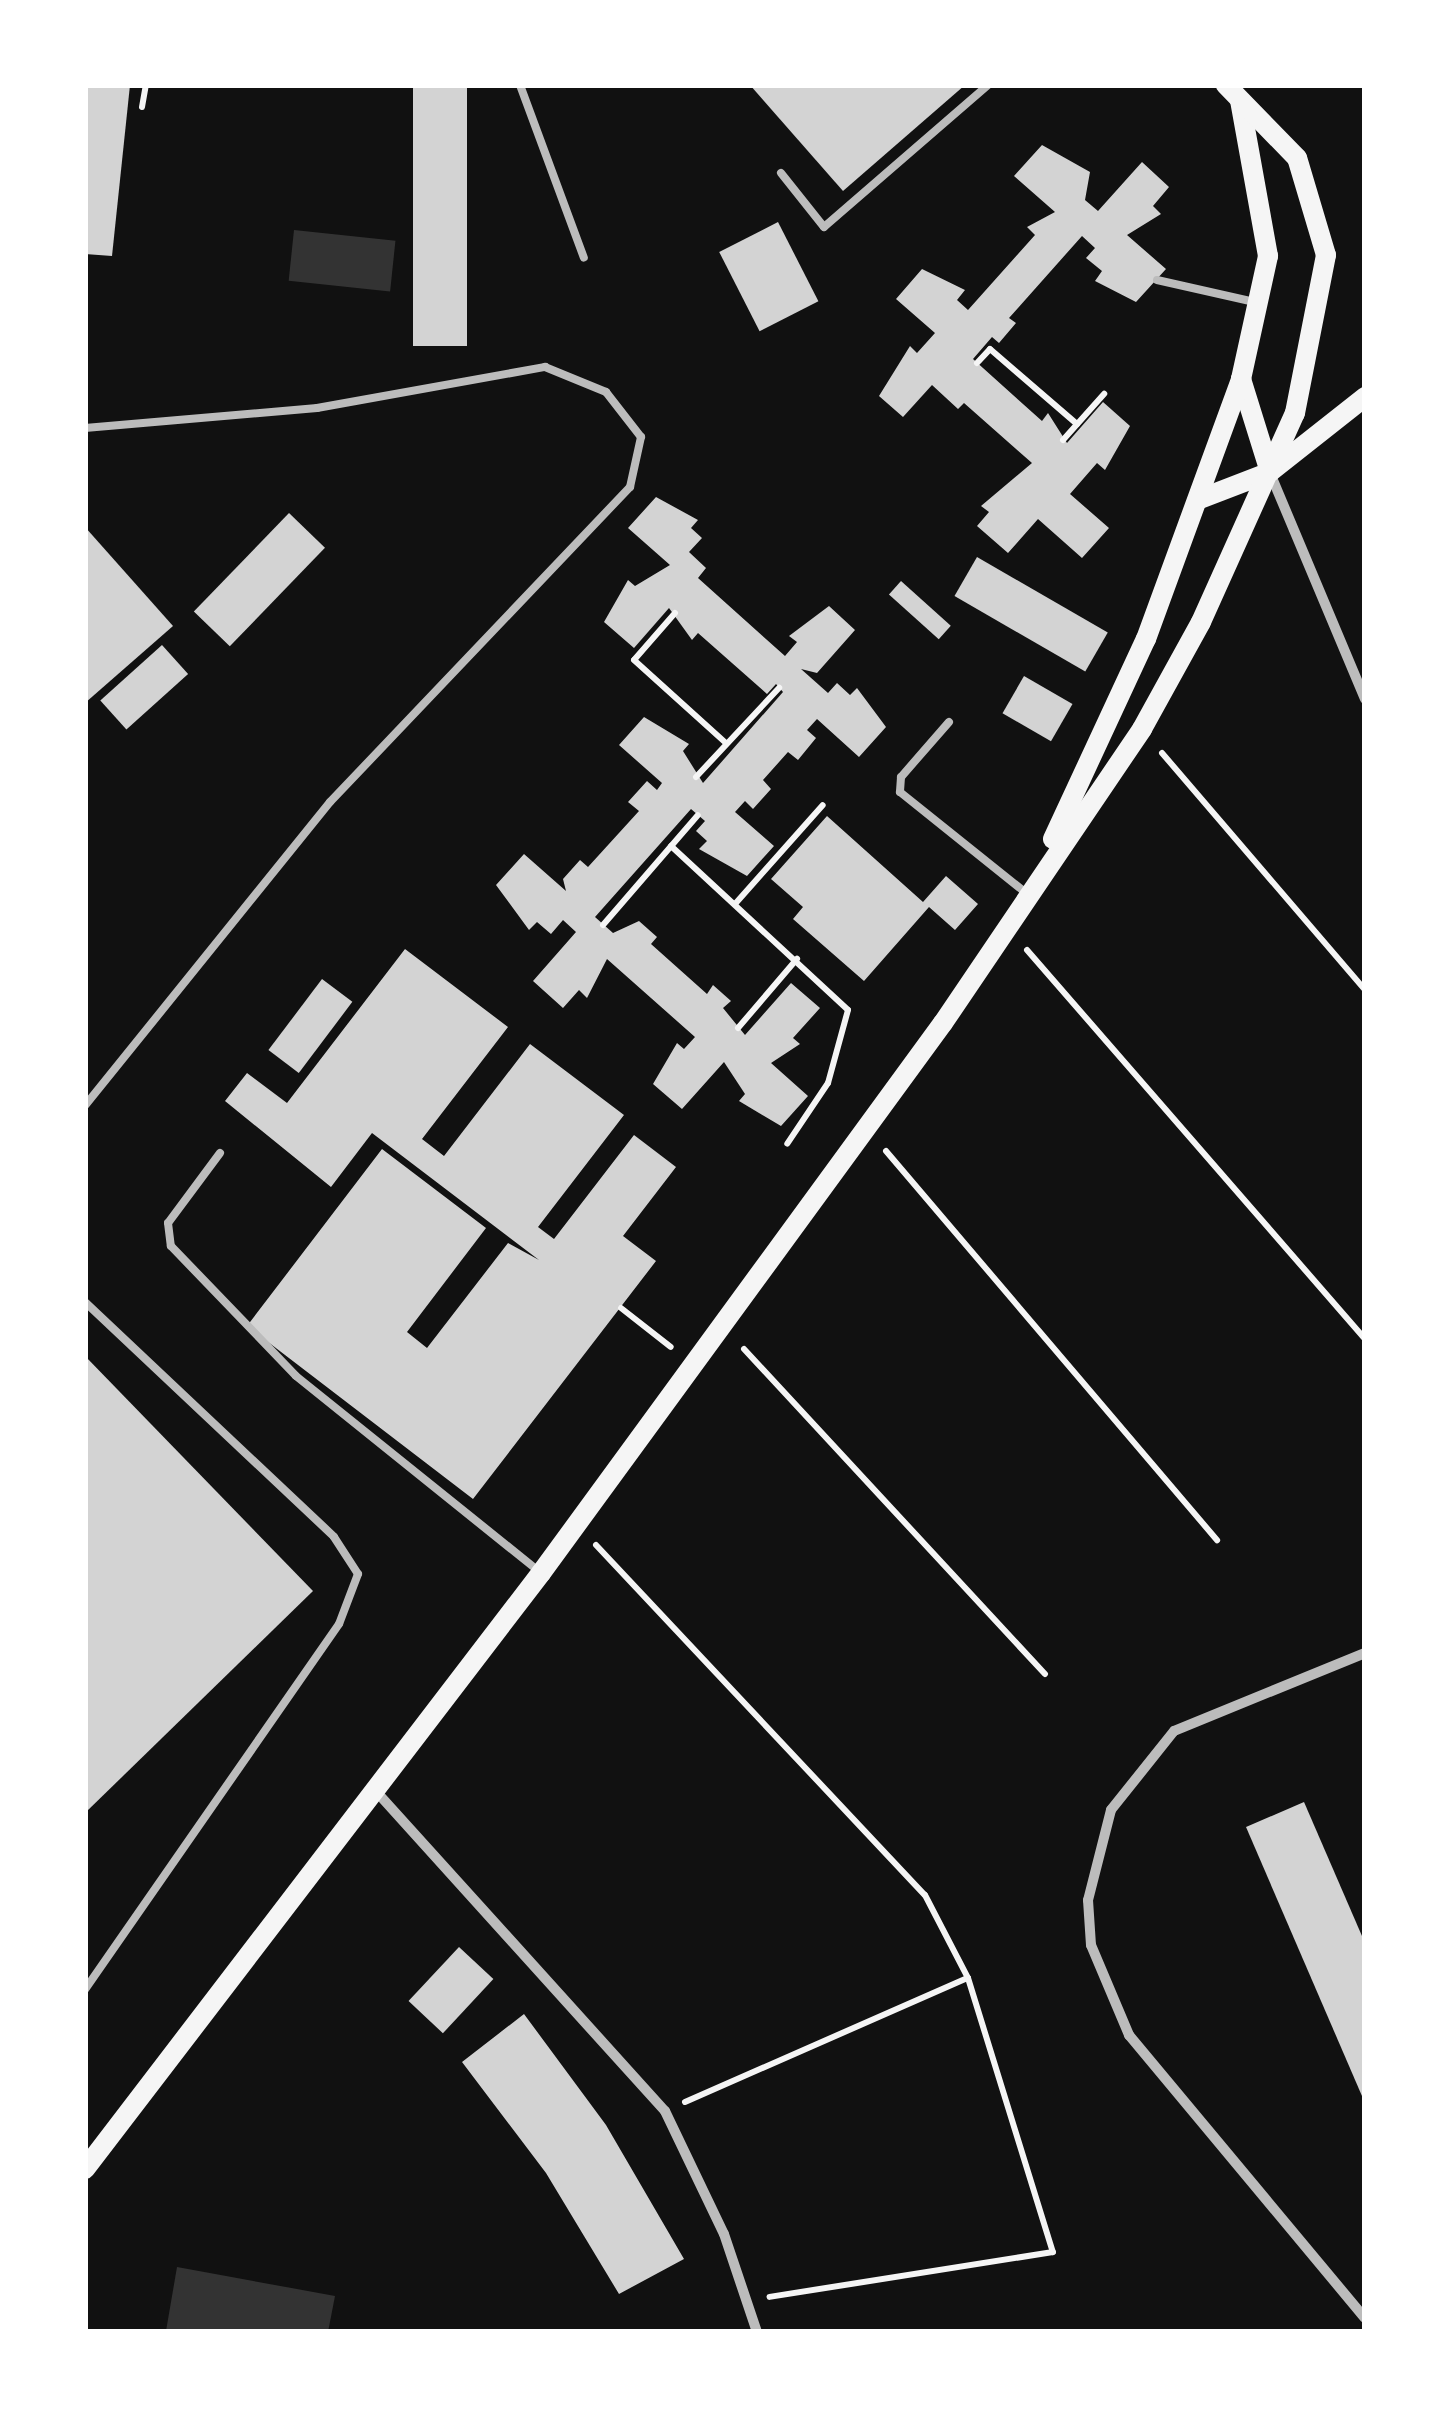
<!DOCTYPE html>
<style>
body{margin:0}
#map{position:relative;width:1450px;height:2417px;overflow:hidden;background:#111;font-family:Inter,sans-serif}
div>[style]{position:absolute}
.water>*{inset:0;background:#333;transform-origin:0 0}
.building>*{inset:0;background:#d3d3d3;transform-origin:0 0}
.path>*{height:6px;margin:-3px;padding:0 3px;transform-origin:3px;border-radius:3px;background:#f5f5f5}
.service>*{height:8px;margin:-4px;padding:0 4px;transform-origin:4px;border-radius:4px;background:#bcbcbc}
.minor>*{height:10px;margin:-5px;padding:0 5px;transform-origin:5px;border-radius:5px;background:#bcbcbc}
.secondary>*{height:20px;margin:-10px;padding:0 10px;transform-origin:10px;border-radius:10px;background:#f5f5f5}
span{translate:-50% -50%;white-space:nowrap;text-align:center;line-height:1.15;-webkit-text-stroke:10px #fff;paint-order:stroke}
.frame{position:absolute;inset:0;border:88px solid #fff;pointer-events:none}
</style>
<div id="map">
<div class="water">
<div style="left:294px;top:230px;width:102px;height:51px;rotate:6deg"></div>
<div style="clip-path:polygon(177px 2267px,335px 2296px,328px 2332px,166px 2331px)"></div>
</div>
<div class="building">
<div style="clip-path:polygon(85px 85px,130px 85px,112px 256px,85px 254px)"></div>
<div style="left:413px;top:85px;width:54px;height:261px"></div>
<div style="clip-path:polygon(750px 85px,965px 85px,843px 191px)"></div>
<div style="clip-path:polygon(1042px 145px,1090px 172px,1085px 200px,1098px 211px,1142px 162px,1169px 187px,1153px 206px,1161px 214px,1127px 235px,1166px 269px,1136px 302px,1095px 281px,1102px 271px,1086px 258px,1095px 248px,1082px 236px,1009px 318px,1016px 323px,999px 343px,992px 337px,973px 359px,1042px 421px,1048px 413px,1067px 443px,1103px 402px,1130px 426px,1105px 470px,1097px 463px,1070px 494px,1109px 528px,1082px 558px,1038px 519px,1008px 553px,977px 526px,989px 512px,981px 506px,1032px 463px,964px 403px,958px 409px,932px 385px,903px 417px,879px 396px,910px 346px,917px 353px,935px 333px,896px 299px,922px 269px,965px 290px,957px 300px,968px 310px,1035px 235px,1027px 227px,1055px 212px,1014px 176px)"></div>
<div style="left:778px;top:222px;width:89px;height:66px;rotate:63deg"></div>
<div style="clip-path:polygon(656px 497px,698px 520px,691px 528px,702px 538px,689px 552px,706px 568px,698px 578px,785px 656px,797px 642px,789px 636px,829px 606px,855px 630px,817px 673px,801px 669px,828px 693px,837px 683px,850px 695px,857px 688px,886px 727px,859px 757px,817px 719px,807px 730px,816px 738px,798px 760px,788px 752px,763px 780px,771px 789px,753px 809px,745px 801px,735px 812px,774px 846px,747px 876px,699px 849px,707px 841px,696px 831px,705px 821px,691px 809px,595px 917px,613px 933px,639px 921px,657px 937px,651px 944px,707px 994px,713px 985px,731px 1001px,723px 1008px,745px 1035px,791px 983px,820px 1008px,793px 1038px,800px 1044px,771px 1063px,808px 1096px,781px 1126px,739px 1101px,745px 1094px,724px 1062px,682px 1109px,653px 1084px,677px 1043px,684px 1049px,695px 1037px,607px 959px,587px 998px,579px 990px,563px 1008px,533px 981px,576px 932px,563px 920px,551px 934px,537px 922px,529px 930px,496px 885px,524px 854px,566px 891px,563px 879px,580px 860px,588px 867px,639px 811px,628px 802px,647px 781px,657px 790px,662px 783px,619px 745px,644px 717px,689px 744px,683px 751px,703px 783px,783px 692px,776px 684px,767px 694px,698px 633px,692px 640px,669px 608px,634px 648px,604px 622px,628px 580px,635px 586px,670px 565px,628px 528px)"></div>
<div style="left:289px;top:513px;width:50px;height:137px;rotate:44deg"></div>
<div style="clip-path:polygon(85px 527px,173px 626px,85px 703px)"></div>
<div style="left:977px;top:557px;width:151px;height:45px;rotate:30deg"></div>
<div style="left:901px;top:581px;width:67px;height:18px;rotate:42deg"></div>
<div style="left:162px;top:645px;width:39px;height:83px;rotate:48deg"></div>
<div style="left:1024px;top:676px;width:56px;height:43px;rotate:30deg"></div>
<div style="clip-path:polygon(827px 816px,923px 902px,946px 876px,978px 904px,955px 930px,929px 907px,864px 981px,793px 919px,803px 907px,771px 879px)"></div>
<div style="clip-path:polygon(405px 949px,508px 1027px,422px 1139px,444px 1156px,530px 1044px,624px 1115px,538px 1227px,554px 1239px,634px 1135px,676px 1167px,623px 1236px,656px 1261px,473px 1499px,247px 1326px,382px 1149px,486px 1228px,407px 1332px,427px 1348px,508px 1243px,539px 1260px,372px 1133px,331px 1187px,225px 1101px,247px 1073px,287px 1103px)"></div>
<div style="left:322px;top:979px;width:38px;height:89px;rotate:37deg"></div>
<div style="clip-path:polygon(85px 1356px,313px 1591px,85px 1813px)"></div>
<div style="clip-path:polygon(1304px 1802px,1365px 1943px,1365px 2103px,1246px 1827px)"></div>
<div style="left:459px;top:1947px;width:47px;height:74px;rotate:43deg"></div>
<div style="clip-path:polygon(524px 2014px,606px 2125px,684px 2259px,619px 2294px,546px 2173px,462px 2062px)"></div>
</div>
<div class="path">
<div style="left:142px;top:107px;width:22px;rotate:-80deg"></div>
<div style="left:977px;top:363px;width:19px;rotate:-47deg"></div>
<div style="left:990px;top:349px;width:115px;rotate:40.8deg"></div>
<div style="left:1063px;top:440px;width:62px;rotate:-48.3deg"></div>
<div style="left:675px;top:613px;width:62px;rotate:131.1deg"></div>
<div style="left:634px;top:660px;width:124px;rotate:42.1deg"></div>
<div style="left:1162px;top:753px;width:312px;rotate:49.4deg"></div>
<div style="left:696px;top:777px;width:122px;rotate:-47deg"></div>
<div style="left:671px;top:846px;width:241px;rotate:42.8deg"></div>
<div style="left:848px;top:1010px;width:76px;rotate:105.3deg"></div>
<div style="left:828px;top:1083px;width:73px;rotate:123.9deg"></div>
<div style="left:735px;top:904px;width:132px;rotate:-48.4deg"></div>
<div style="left:603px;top:925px;width:145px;rotate:-49.2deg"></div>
<div style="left:1027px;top:950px;width:515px;rotate:49.01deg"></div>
<div style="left:738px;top:1028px;width:91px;rotate:-49.5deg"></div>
<div style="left:886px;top:1151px;width:511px;rotate:49.61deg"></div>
<div style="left:621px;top:1308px;width:63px;rotate:38deg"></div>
<div style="left:744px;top:1349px;width:443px;rotate:47.2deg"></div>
<div style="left:596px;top:1545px;width:480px;rotate:46.8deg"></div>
<div style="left:925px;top:1895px;width:93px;rotate:62.6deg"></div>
<div style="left:968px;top:1978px;width:287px;rotate:72.8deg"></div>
<div style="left:1053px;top:2252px;width:287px;rotate:171deg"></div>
<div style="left:685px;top:2102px;width:309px;rotate:-23.7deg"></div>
</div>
<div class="service">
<div style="left:520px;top:85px;width:184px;rotate:69.7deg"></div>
<div style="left:781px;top:173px;width:69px;rotate:51.5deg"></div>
<div style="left:824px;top:227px;width:217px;rotate:-40.9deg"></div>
<div style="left:1157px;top:280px;width:100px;rotate:12.7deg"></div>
<div style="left:85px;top:428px;width:233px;rotate:-4.9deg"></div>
<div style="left:317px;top:408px;width:232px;rotate:-10.2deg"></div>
<div style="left:545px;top:367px;width:66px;rotate:22.3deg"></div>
<div style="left:606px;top:392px;width:57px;rotate:52.1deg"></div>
<div style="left:641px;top:437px;width:51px;rotate:102.4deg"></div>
<div style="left:630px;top:487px;width:435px;rotate:133.6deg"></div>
<div style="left:330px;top:802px;width:390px;rotate:128.9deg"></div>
<div style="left:949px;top:722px;width:73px;rotate:131.1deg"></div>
<div style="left:901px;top:777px;width:15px;rotate:94deg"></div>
<div style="left:900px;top:792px;width:161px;rotate:38.7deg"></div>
<div style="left:220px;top:1153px;width:87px;rotate:126.6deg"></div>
<div style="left:168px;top:1223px;width:23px;rotate:83deg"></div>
<div style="left:171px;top:1246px;width:180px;rotate:46.1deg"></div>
<div style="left:296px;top:1376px;width:314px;rotate:38.8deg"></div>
<div style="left:85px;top:1302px;width:342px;rotate:43.3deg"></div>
<div style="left:334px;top:1537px;width:44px;rotate:57deg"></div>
<div style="left:358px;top:1574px;width:53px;rotate:110.8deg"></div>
<div style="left:339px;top:1624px;width:445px;rotate:124.8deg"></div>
</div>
<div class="minor">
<div style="left:1270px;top:473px;width:245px;rotate:67.2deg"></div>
<div style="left:1365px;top:1653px;width:206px;rotate:157.8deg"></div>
<div style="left:1174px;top:1731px;width:101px;rotate:128.6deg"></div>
<div style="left:1111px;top:1810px;width:93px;rotate:104.3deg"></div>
<div style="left:1088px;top:1900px;width:45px;rotate:86.2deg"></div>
<div style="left:1091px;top:1945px;width:98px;rotate:67.1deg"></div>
<div style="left:1129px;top:2035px;width:368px;rotate:50.2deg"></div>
<div style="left:374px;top:1789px;width:434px;rotate:47.9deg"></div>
<div style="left:665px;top:2111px;width:136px;rotate:64.4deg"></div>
<div style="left:724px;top:2234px;width:103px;rotate:71.4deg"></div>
</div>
<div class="secondary">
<div style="left:1241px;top:379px;width:97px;rotate:72.7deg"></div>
<div style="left:1200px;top:499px;width:75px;rotate:-21.1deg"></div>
<div style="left:1270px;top:472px;width:121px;rotate:-38.3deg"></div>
<div style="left:1053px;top:839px;width:221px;rotate:-65.1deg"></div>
<div style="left:1146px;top:639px;width:277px;rotate:-69.9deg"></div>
<div style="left:1241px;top:379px;width:126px;rotate:-77.6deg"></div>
<div style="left:1268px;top:256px;width:158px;rotate:-100.2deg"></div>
<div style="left:85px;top:2169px;width:750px;rotate:-52.58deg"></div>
<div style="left:541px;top:1573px;width:681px;rotate:-53.84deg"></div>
<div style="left:943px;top:1023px;width:355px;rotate:-55.9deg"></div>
<div style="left:1142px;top:729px;width:122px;rotate:-61.1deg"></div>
<div style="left:1201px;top:622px;width:229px;rotate:-65.8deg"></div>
<div style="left:1295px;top:413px;width:161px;rotate:-78.9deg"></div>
<div style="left:1326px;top:255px;width:101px;rotate:-106.6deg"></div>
<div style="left:1297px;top:158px;width:102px;rotate:-134.2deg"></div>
</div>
<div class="frame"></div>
</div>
